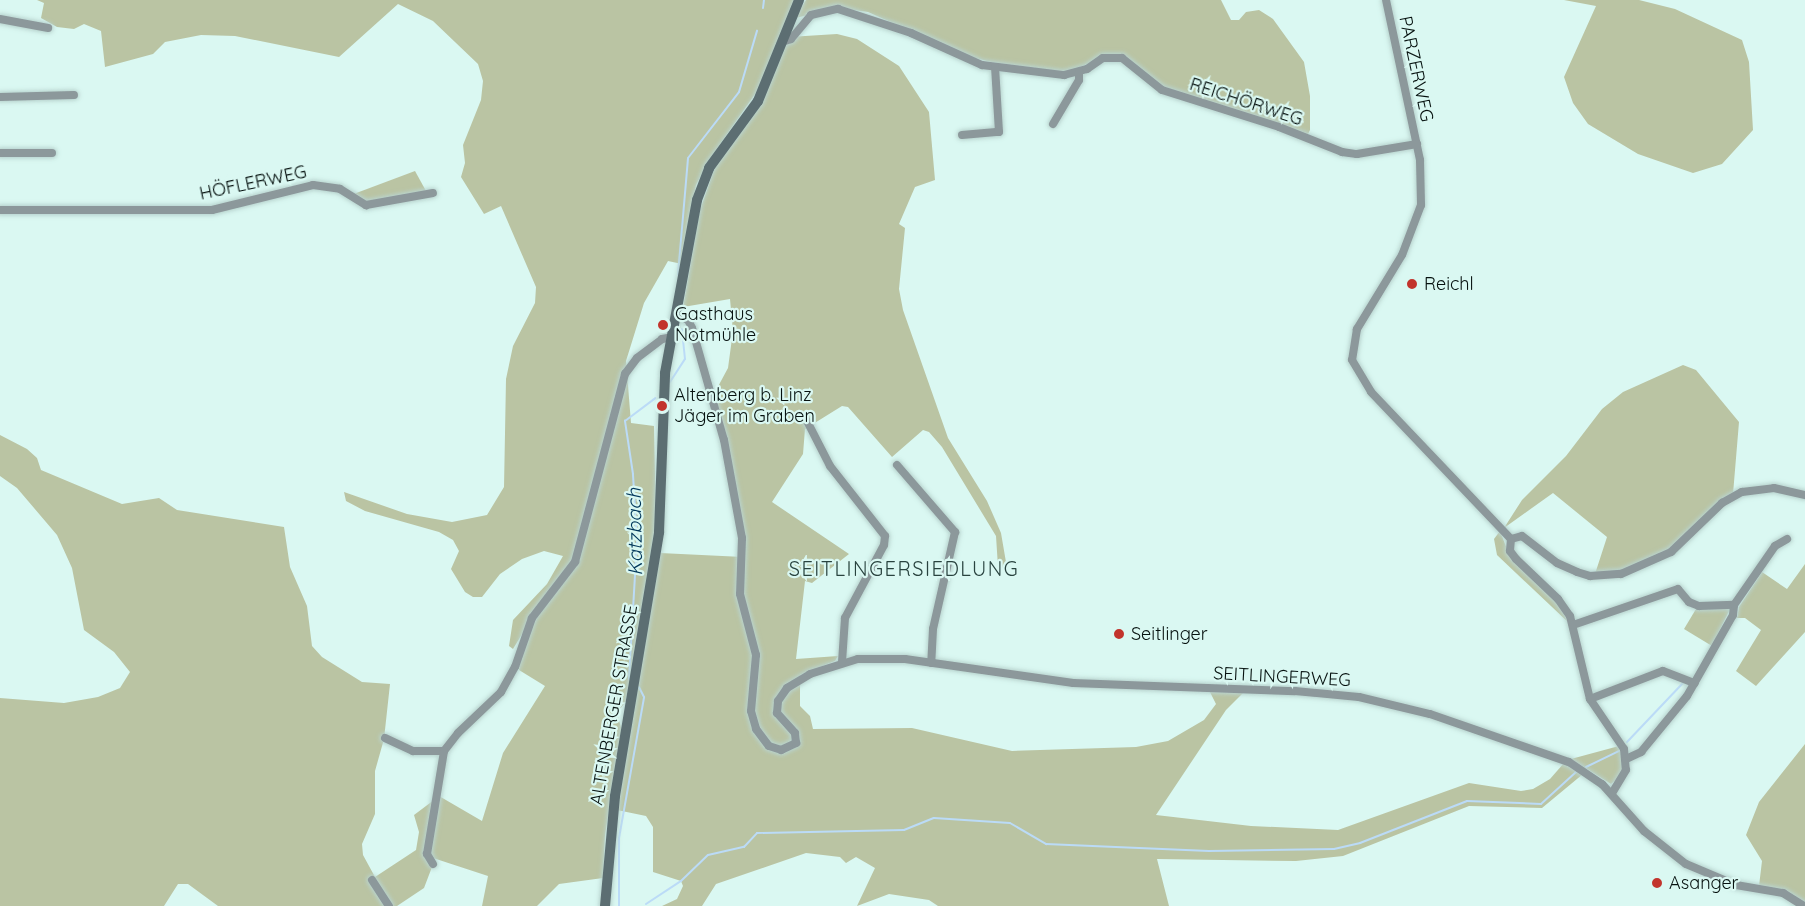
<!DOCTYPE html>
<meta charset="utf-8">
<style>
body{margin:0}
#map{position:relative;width:1805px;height:906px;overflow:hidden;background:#daf8f2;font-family:Quicksand,sans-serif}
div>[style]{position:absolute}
.green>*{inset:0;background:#bac4a3}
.stream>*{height:2px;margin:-1px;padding:0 1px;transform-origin:1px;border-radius:1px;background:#bbdbf7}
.roads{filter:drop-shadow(0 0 2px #b8d3ce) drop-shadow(0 0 2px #b8d3ce)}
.street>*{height:8px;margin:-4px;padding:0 4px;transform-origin:4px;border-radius:4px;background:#8c989b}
.secondary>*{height:10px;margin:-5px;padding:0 5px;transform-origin:5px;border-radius:5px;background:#5c6e72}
.dots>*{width:16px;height:16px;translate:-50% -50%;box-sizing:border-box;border:3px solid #daf8f2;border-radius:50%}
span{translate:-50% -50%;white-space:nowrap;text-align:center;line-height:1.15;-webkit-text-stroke:4.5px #daf8f2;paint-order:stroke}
.street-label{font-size:18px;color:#06110f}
.poi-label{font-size:18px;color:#06110f}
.left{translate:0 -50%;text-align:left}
.water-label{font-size:20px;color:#00365a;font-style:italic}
.neighbourhood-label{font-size:20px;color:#29433f;letter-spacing:1.5px}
</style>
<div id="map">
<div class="green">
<div style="clip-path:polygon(37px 0,795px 0,762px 84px,709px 160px,696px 185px,682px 264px,668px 261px,644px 303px,626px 361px,631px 423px,654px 426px,656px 520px,626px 701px,617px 713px,622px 731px,605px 835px,603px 878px,559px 884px,537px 906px,482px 906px,488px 876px,430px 857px,439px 796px,482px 821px,503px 753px,545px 686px,519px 670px,524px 631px,513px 649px,509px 646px,513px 620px,547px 584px,563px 556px,544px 551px,522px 559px,500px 574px,482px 597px,473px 597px,465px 592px,451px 569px,459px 551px,453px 540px,439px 532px,365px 511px,346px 501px,344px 492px,407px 514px,452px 522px,487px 515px,504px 487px,506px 379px,513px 346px,535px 303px,536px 287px,501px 206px,484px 214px,461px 177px,465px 163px,463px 145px,481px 100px,483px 81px,478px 64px,433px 21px,398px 4px,339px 57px,235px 36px,201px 35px,165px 42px,153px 54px,105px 67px,101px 31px,84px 24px,74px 29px,57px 27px,41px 18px,44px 3px)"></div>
<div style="clip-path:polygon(806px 0,1221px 0,1231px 20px,1239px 20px,1246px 12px,1259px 10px,1273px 19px,1304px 62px,1310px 96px,1310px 130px,1307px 136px,1162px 86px,1123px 56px,1114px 54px,1066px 72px,991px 62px,967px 56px,868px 12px,839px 8px,795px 18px)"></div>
<div style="clip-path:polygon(1564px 0,1639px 0,1675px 9px,1742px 40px,1749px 62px,1753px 130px,1722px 164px,1693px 173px,1638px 154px,1588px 124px,1573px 103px,1564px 77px,1596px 6px)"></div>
<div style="clip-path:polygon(837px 34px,857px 39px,899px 66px,929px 112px,935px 180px,915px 187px,899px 224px,905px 228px,899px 289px,903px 310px,948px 438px,987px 501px,1001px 533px,1007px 568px,998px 567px,996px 536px,942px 447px,929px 432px,923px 430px,892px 457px,848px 407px,842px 406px,805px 429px,803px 454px,772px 502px,849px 554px,812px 583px,805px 581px,796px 659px,838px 656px,835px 661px,800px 675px,800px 706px,810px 716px,813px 729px,912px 728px,1012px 751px,1136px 747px,1168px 741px,1204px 720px,1216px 704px,1209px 690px,1245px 691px,1226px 710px,1156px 815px,1251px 826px,1338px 830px,1469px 783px,1521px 791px,1533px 789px,1550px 779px,1564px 763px,1583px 774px,1542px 808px,1469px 806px,1343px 856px,1296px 861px,1157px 859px,1169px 906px,938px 906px,929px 900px,889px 894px,857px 906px,875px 868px,856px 857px,846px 863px,840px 857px,806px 853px,716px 884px,702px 906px,662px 906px,677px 899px,683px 886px,681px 881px,653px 872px,653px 827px,646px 816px,617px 810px,660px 553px,743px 557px,714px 394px,728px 368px,733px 331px,730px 299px,683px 307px,700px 210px,715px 167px,789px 37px)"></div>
<div style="clip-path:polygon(415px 171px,426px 191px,367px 203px,351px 195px)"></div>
<div style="clip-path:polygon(1683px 365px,1696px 370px,1739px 422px,1733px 494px,1666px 553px,1628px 570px,1595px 574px,1607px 537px,1553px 493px,1504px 528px,1522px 500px,1566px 456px,1602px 409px,1623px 392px)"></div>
<div style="clip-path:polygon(0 435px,27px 449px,37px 458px,41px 470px,122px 504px,159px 498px,177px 510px,284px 527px,290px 567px,307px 606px,312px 646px,322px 657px,362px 682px,390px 684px,384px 739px,375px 771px,375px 814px,362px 844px,363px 855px,375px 877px,416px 850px,419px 832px,414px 815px,434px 800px,425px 853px,432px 867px,424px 888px,397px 906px,392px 906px,375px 878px,370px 881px,385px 906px,218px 906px,188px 884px,178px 884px,164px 906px,0 906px,0 698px,64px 703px,98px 697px,120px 688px,130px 672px,114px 652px,84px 630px,72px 568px,57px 535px,17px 488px,0 476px)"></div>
<div style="clip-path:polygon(1500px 531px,1510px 557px,1554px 598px,1569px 623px,1497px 555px,1494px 539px)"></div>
<div style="clip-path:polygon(1805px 564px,1805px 632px,1756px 686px,1736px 671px,1761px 630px,1745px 618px,1737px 618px,1739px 607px,1762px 572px,1787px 589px)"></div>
<div style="clip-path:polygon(1696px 609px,1730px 609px,1712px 646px,1684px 629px)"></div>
<div style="clip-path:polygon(1805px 744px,1805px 902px,1789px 892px,1759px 886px,1762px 861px,1746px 835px,1759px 802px)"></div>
<div style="clip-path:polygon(1619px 746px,1624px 765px,1622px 775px,1611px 784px,1571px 759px)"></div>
</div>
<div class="stream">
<div style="left:763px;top:8px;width:8px;rotate:-83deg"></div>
<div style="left:678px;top:275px;width:117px;rotate:-85.1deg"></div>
<div style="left:688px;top:158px;width:83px;rotate:-52.3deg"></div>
<div style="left:739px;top:92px;width:64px;rotate:-73.6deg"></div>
<div style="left:670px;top:382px;width:27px;rotate:-57deg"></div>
<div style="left:685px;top:359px;width:30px;rotate:-96deg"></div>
<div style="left:629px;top:679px;width:137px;rotate:-86.7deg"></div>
<div style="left:637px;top:542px;width:68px;rotate:-93.4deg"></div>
<div style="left:633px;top:474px;width:54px;rotate:-98.6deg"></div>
<div style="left:625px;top:421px;width:38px;rotate:-37deg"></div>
<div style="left:1627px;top:742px;width:81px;rotate:-46.5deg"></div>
<div style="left:1586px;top:767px;width:37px;rotate:-26deg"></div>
<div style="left:646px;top:904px;width:42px;rotate:-33.3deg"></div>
<div style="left:681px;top:881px;width:37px;rotate:-44deg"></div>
<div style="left:708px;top:855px;width:37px;rotate:-13deg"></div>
<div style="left:744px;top:847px;width:19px;rotate:-47deg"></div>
<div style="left:757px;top:833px;width:147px;rotate:-1.2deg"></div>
<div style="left:904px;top:830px;width:32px;rotate:-22deg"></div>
<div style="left:934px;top:818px;width:76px;rotate:3.8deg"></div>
<div style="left:1010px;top:823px;width:42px;rotate:30.3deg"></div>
<div style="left:1046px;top:844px;width:163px;rotate:2.5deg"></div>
<div style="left:1209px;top:851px;width:125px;rotate:-0.9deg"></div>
<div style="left:1334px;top:849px;width:27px;rotate:-13deg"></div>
<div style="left:1360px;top:843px;width:115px;rotate:-21.4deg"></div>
<div style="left:1467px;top:801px;width:74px;rotate:2.3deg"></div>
<div style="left:1541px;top:804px;width:49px;rotate:-42.5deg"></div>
<div style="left:619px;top:906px;width:68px;rotate:-90deg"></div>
<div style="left:619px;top:838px;width:143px;rotate:-79.9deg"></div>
<div style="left:644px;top:697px;width:11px;rotate:-117deg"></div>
</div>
<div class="roads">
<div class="street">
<div style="left:1386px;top:0;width:164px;rotate:78deg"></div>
<div style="left:1420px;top:160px;width:45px;rotate:88.7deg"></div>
<div style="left:1421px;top:205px;width:53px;rotate:110.8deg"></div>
<div style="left:1402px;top:255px;width:87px;rotate:121.3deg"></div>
<div style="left:1357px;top:329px;width:31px;rotate:99deg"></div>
<div style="left:1352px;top:360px;width:37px;rotate:59deg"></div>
<div style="left:1371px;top:392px;width:203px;rotate:46.4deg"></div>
<div style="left:0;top:19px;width:49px;rotate:10.6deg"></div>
<div style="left:785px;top:41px;width:6px;rotate:-18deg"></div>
<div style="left:791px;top:39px;width:31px;rotate:-50deg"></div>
<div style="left:811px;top:15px;width:28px;rotate:-13deg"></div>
<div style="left:838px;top:9px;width:77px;rotate:18.2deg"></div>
<div style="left:911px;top:33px;width:78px;rotate:24.3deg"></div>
<div style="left:982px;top:65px;width:83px;rotate:7deg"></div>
<div style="left:1064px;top:75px;width:24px;rotate:-15deg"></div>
<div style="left:1087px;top:69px;width:19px;rotate:-35deg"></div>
<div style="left:1103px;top:58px;width:19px"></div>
<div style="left:1122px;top:58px;width:51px;rotate:38.7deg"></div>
<div style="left:1162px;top:90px;width:123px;rotate:17.5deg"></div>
<div style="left:1279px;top:127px;width:68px;rotate:21.6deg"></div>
<div style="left:1342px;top:152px;width:15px;rotate:8deg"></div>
<div style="left:1357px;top:154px;width:61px;rotate:-9.5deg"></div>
<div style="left:0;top:97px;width:74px;rotate:-1.5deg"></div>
<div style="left:1053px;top:124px;width:51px;rotate:-59.4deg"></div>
<div style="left:1079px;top:80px;width:8px;rotate:-90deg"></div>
<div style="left:962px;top:135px;width:37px;rotate:-5deg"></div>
<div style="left:999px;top:132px;width:65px;rotate:-93.5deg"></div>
<div style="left:0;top:153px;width:52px"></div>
<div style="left:0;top:210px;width:212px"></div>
<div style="left:212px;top:210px;width:104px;rotate:-13.9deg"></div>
<div style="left:313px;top:185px;width:27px;rotate:8deg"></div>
<div style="left:340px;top:189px;width:31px;rotate:32deg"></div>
<div style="left:366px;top:205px;width:68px;rotate:-10.2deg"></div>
<div style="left:677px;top:314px;width:13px;rotate:29deg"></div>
<div style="left:688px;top:320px;width:9px;rotate:63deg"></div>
<div style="left:692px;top:328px;width:116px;rotate:74.1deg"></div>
<div style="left:724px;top:440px;width:100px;rotate:79.6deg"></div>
<div style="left:742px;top:538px;width:56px;rotate:92deg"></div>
<div style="left:740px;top:594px;width:63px;rotate:75.3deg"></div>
<div style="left:756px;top:655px;width:56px;rotate:95.1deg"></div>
<div style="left:751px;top:711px;width:19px;rotate:74deg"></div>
<div style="left:756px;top:729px;width:21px;rotate:53deg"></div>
<div style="left:769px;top:746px;width:13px;rotate:18deg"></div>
<div style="left:781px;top:750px;width:17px;rotate:-25deg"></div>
<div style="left:796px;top:743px;width:10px;rotate:-96deg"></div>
<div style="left:795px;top:733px;width:27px;rotate:-132deg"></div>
<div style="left:777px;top:713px;width:12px;rotate:-85deg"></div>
<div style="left:778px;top:701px;width:16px;rotate:-55deg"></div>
<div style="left:787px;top:688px;width:27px;rotate:-31deg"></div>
<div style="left:810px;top:674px;width:50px;rotate:-17.4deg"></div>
<div style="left:858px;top:659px;width:47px"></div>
<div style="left:905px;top:659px;width:170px;rotate:8.1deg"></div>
<div style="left:1073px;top:683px;width:222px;rotate:2.1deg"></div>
<div style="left:1295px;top:691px;width:64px;rotate:5.4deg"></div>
<div style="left:1359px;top:697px;width:73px;rotate:13.5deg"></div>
<div style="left:1430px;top:714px;width:147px;rotate:19.1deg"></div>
<div style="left:1569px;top:762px;width:40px;rotate:34deg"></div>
<div style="left:1602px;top:784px;width:63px;rotate:48.2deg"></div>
<div style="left:1644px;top:831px;width:53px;rotate:38.2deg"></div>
<div style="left:1686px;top:864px;width:54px;rotate:22.8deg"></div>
<div style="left:1736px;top:885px;width:48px;rotate:9.7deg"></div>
<div style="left:1783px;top:893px;width:25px;rotate:32deg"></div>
<div style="left:807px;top:421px;width:51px;rotate:62.9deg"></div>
<div style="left:830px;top:466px;width:89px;rotate:51.8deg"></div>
<div style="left:885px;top:536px;width:9px;rotate:96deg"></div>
<div style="left:884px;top:545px;width:83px;rotate:118.1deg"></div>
<div style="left:845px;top:618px;width:44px;rotate:93.9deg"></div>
<div style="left:897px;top:465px;width:89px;rotate:49.1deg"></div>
<div style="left:955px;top:532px;width:99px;rotate:102.8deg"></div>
<div style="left:933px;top:629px;width:34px;rotate:93deg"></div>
<div style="left:1511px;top:539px;width:11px;rotate:-15deg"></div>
<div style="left:1522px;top:536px;width:44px;rotate:37.6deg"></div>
<div style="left:1557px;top:563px;width:22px;rotate:24deg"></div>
<div style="left:1577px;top:572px;width:14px;rotate:17deg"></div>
<div style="left:1590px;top:576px;width:31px;rotate:-4deg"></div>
<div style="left:1621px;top:574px;width:55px;rotate:-23.7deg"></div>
<div style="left:1671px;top:552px;width:71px;rotate:-43.9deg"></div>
<div style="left:1722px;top:503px;width:23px;rotate:-29deg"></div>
<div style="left:1742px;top:492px;width:32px;rotate:-7deg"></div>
<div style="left:1774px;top:488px;width:32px;rotate:13deg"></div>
<div style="left:1511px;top:539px;width:12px;rotate:95deg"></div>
<div style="left:1510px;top:551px;width:10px;rotate:53deg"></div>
<div style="left:1516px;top:559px;width:58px;rotate:43.6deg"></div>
<div style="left:1558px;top:599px;width:21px;rotate:55deg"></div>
<div style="left:1570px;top:616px;width:85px;rotate:76.5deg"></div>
<div style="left:1590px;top:699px;width:60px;rotate:55.8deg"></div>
<div style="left:1624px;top:749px;width:21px;rotate:85deg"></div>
<div style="left:1626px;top:770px;width:27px;rotate:121deg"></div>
<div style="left:1573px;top:625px;width:111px;rotate:-18.9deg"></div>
<div style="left:1678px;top:589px;width:17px;rotate:50deg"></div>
<div style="left:1689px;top:602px;width:11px;rotate:22deg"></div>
<div style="left:1699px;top:606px;width:35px;rotate:-2deg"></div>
<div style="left:1590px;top:699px;width:78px;rotate:-21deg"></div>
<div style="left:1663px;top:671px;width:34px;rotate:21deg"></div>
<div style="left:385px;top:738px;width:31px;rotate:25deg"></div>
<div style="left:413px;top:751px;width:31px"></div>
<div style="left:444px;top:751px;width:23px;rotate:-52deg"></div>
<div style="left:458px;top:733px;width:59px;rotate:-43.6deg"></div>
<div style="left:501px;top:692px;width:29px;rotate:-61deg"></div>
<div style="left:515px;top:667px;width:52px;rotate:-70.9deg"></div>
<div style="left:532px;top:618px;width:71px;rotate:-52.5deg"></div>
<div style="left:575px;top:562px;width:195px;rotate:-75.1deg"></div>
<div style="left:625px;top:374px;width:20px;rotate:-53deg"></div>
<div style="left:637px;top:358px;width:31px;rotate:-37deg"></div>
<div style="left:662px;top:339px;width:10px;rotate:-11deg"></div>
<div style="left:1626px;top:759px;width:17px;rotate:-25deg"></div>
<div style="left:1641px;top:752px;width:72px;rotate:-50.6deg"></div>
<div style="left:1687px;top:696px;width:93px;rotate:-60.4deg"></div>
<div style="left:1733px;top:615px;width:10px;rotate:-84deg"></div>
<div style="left:1734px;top:605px;width:72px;rotate:-55.2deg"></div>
<div style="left:1775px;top:546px;width:14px;rotate:-30deg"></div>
<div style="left:433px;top:864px;width:12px;rotate:-121deg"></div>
<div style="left:427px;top:854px;width:104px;rotate:-80.6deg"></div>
<div style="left:372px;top:880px;width:31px;rotate:57deg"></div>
</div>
<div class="secondary">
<div style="left:605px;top:906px;width:110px;rotate:-84.8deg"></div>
<div style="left:615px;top:796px;width:268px;rotate:-80.5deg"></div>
<div style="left:659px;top:532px;width:159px;rotate:-87.8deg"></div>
<div style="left:665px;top:373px;width:176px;rotate:-79.5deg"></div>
<div style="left:697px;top:200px;width:34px;rotate:-69deg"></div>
<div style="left:709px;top:168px;width:83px;rotate:-53.8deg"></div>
<div style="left:758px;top:101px;width:109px;rotate:-67.9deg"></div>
</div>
</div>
<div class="dots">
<div style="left:1412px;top:284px;background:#c2342c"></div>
<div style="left:663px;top:325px;background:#c2342c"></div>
<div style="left:662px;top:406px;background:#c2342c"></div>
<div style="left:1119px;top:634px;background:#c2342c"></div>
<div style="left:1657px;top:883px;background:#c2342c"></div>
</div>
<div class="street-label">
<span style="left:1416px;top:69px;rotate:78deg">PARZERWEG</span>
<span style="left:1246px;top:102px;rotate:18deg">REICHÖRWEG</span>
<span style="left:253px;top:183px;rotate:-12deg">HÖFLERWEG</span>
<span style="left:1282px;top:677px;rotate:3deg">SEITLINGERWEG</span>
<span style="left:614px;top:705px;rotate:-80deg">ALTENBERGER STRASSE</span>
</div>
<div class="poi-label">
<span class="left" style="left:1424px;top:284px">Reichl</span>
<span class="left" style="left:675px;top:325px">Gasthaus<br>Notmühle</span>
<span class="left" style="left:674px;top:406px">Altenberg b. Linz<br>Jäger im Graben</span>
<span class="left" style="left:1131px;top:634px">Seitlinger</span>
<span class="left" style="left:1669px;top:883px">Asanger</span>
</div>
<div class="water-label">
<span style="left:634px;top:532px;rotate:-91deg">Katzbach</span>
</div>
<div class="neighbourhood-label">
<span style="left:904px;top:568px">SEITLINGERSIEDLUNG</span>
</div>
</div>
